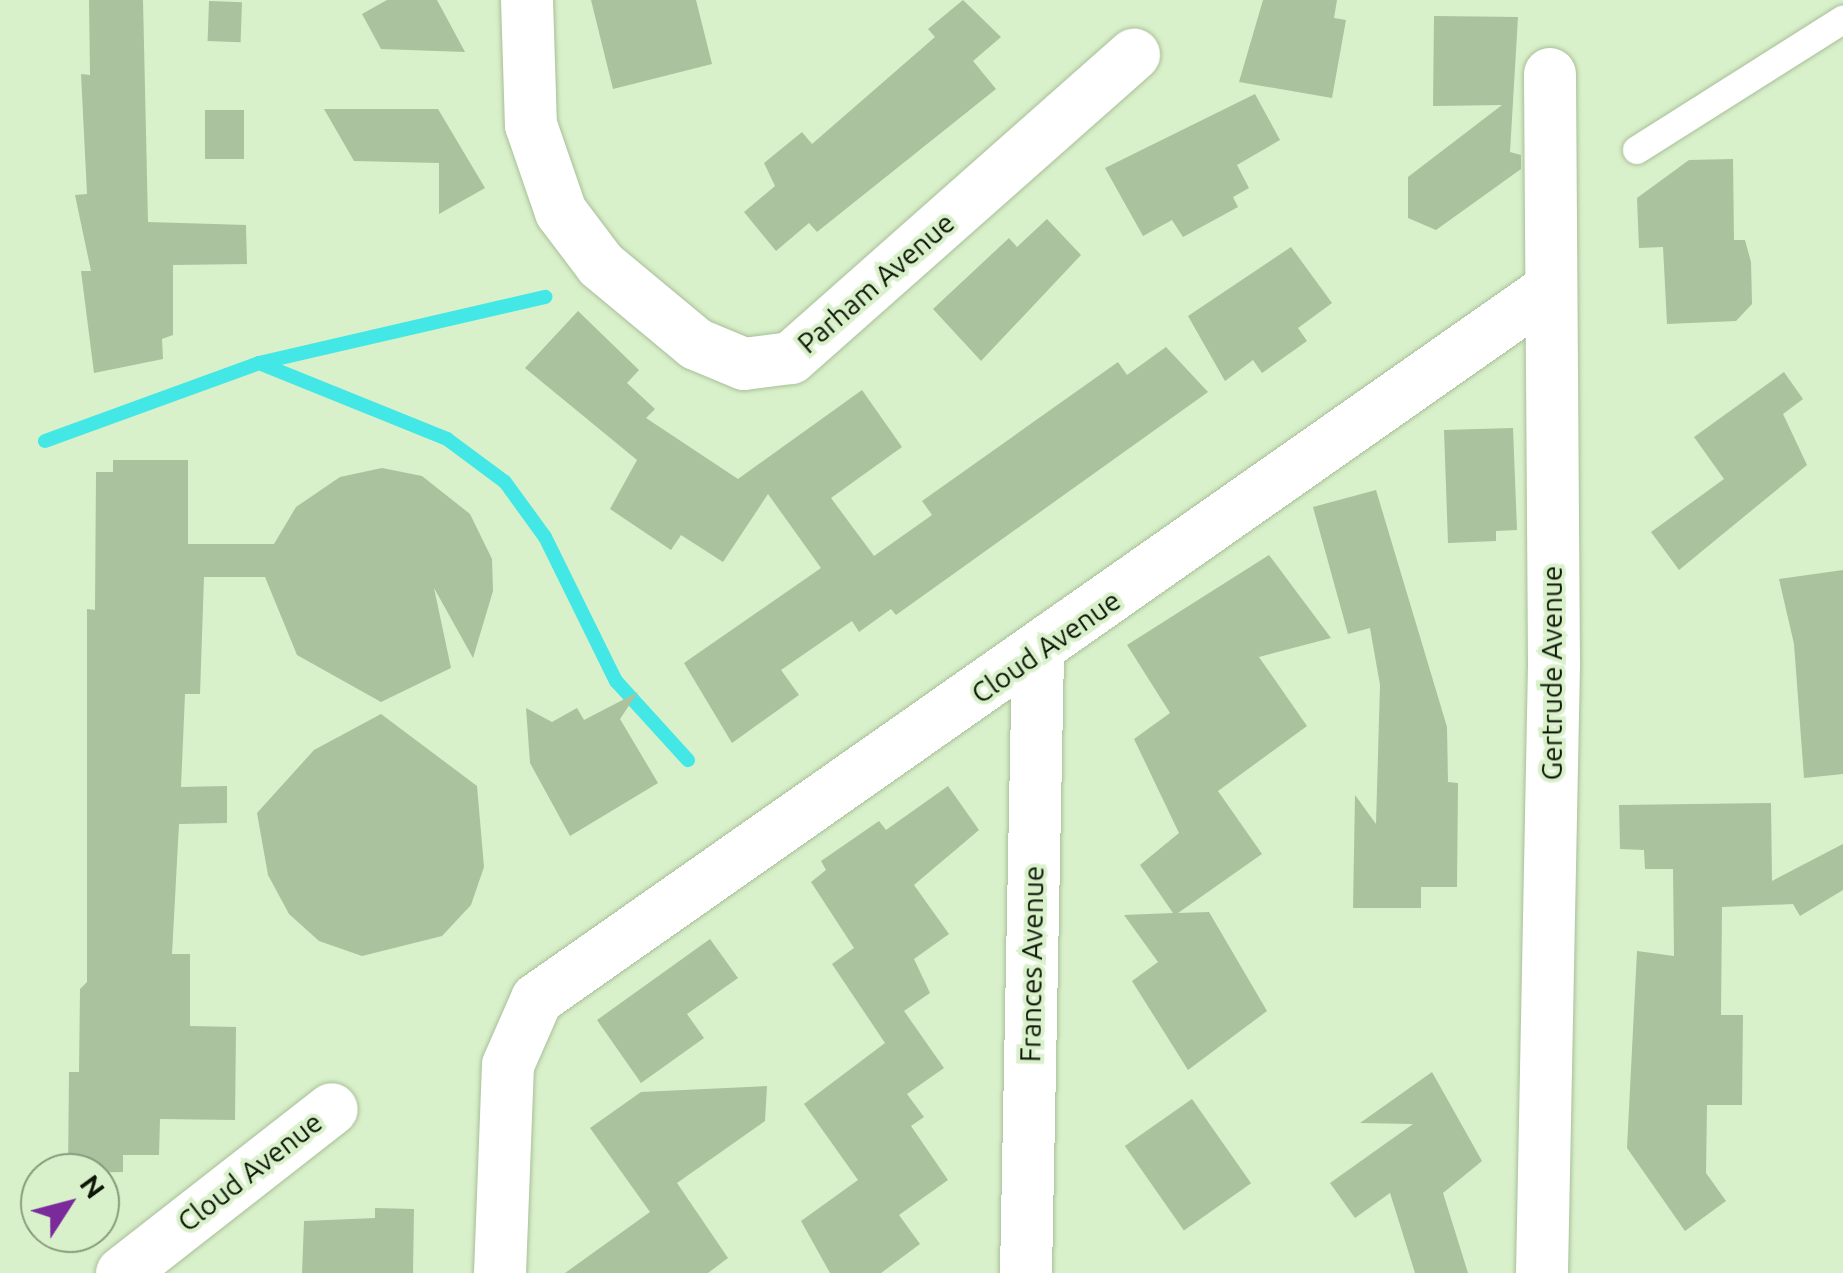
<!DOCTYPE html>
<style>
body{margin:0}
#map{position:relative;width:1843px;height:1273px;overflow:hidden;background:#d9f1ca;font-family:Ubuntu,sans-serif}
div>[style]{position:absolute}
.stream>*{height:14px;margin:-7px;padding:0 7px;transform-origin:7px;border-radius:7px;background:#43e7e5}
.building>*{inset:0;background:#aac29d;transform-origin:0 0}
.roads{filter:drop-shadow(0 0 2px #a8bf9a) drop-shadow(0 0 2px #a8bf9a)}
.lane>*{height:28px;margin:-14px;padding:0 14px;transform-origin:14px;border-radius:14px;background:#fff}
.street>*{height:52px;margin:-26px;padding:0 26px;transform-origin:26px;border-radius:26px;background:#fff}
span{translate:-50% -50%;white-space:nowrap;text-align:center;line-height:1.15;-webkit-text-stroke:8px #d9f1ca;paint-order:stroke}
.street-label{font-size:28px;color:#0f1709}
.north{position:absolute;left:20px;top:1153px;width:100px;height:100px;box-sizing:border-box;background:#d9f1ca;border:2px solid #889a7d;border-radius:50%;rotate:54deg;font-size:28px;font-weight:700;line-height:40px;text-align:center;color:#0f1709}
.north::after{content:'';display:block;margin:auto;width:35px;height:45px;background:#7a2a9b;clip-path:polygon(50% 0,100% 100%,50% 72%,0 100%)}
</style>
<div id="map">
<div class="stream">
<div style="left:259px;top:363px;width:203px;rotate:22deg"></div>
<div style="left:447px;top:439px;width:72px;rotate:36.6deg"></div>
<div style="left:505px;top:482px;width:68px;rotate:54deg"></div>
<div style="left:545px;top:537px;width:161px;rotate:63.8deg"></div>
<div style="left:616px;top:681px;width:107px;rotate:47.7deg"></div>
<div style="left:45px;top:441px;width:228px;rotate:-20deg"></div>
<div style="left:259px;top:363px;width:294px;rotate:-13deg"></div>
</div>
<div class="building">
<div style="clip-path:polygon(89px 0,143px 0,148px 222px,246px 225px,247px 264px,173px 265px,173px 335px,162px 339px,163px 359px,94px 373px,81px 271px,91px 271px,75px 195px,87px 194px,81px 74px,90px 75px)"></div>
<div style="clip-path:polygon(387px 0,437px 0,465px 52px,381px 49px,362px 14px)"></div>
<div style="clip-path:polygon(591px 0,696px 0,712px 64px,613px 89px)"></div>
<div style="clip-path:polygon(963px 0,1001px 37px,973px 61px,996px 89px,817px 232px,809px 223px,776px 251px,744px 212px,775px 186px,764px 163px,802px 132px,812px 144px,935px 37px,928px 29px)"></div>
<div style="clip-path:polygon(1263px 0,1337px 0,1334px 18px,1346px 20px,1332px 98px,1239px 82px)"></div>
<div style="left:209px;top:1px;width:33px;height:40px;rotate:2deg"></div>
<div style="clip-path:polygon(1434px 16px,1518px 17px,1510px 152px,1521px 155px,1521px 169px,1436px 230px,1408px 218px,1408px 177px,1502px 105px,1433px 106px)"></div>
<div style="clip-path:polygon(1255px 94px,1280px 140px,1237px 165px,1249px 188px,1233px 197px,1238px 207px,1183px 237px,1172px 220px,1143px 236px,1105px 168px)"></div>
<div style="clip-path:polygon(324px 109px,438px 109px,485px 188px,439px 214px,439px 163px,354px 161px)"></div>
<div style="left:205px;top:110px;width:39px;height:49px"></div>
<div style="clip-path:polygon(1733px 159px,1734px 240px,1745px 240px,1751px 262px,1752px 304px,1736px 321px,1667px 324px,1663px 247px,1639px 248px,1637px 198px,1689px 160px)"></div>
<div style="clip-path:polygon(1047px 219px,1081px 255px,981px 361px,933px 309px,1009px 238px,1017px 247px)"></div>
<div style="clip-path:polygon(1291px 247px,1332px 303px,1298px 328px,1307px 341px,1262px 373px,1253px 360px,1225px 381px,1188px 316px)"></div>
<div style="clip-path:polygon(578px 311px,639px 370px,627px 383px,655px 409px,646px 418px,738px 479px,862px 390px,902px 447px,831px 498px,874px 556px,932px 515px,922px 501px,1118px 362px,1127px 375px,1166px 347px,1208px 392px,896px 615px,891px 609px,859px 632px,852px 621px,781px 670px,799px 695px,732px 743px,684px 663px,821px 568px,768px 494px,723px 562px,681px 535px,671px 550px,610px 509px,637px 460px,525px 368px)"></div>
<div style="clip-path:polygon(1784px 372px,1803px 399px,1783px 414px,1807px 465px,1679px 570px,1651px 532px,1724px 479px,1694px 437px)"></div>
<div style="clip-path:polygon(1513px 428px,1517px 530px,1496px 531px,1496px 541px,1448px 543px,1444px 430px)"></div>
<div style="clip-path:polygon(113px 460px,188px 460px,188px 544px,274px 544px,296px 507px,340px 477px,382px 468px,422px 476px,470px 514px,492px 559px,493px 591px,473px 658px,434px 588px,451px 668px,381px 702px,297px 655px,265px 577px,204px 577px,200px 694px,185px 694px,181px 787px,227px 786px,227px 823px,179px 824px,172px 954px,190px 954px,190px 1026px,236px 1027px,235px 1120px,160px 1119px,159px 1155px,123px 1155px,123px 1172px,68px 1173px,69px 1072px,79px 1072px,80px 989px,87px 982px,87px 609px,95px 610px,96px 472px,113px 472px)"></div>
<div style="clip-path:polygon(1376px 490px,1447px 727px,1448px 782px,1458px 783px,1457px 887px,1421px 887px,1421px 908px,1353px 908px,1355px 795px,1376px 824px,1380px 685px,1370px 628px,1348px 634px,1313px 507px)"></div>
<div style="clip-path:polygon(1269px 555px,1331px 638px,1259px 657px,1307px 726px,1218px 791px,1262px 854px,1178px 913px,1209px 912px,1267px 1011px,1188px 1070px,1132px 981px,1158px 962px,1124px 915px,1173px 913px,1140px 865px,1179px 833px,1134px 739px,1170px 713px,1127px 645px)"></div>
<div style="clip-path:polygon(1843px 570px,1843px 774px,1804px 778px,1794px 644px,1779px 579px)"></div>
<div style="clip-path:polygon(638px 692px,620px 719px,658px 783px,570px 836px,530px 763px,526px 708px,552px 722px,577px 708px,584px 720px)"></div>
<div style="clip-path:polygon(381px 714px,477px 786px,484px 867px,471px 905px,442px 936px,362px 956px,319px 941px,289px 914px,268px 875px,257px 813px,314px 750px)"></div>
<div style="clip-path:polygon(948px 786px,979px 830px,914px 885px,949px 934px,914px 959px,930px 993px,904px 1011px,944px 1068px,907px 1094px,924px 1117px,911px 1126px,948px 1180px,899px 1215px,920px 1244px,881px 1273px,830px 1273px,801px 1221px,858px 1180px,804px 1104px,885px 1043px,832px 964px,854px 948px,811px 882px,826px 870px,821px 861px,879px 821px,886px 830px)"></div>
<div style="clip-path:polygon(1771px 803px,1772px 881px,1843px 844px,1843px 890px,1800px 916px,1793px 904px,1722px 907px,1721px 1015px,1743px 1015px,1742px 1105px,1707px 1105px,1706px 1173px,1726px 1201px,1685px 1231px,1627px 1148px,1637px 951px,1674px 956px,1673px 869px,1645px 869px,1644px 850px,1620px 849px,1619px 805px)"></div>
<div style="clip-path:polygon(710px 939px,738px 978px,687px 1014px,704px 1038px,641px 1083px,597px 1020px)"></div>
<div style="clip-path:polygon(1432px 1072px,1482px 1161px,1443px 1193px,1468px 1273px,1415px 1273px,1390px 1193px,1355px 1218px,1330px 1183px,1413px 1124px,1360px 1123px)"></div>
<div style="clip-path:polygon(767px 1086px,765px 1121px,677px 1183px,728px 1258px,708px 1273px,565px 1273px,650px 1212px,590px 1128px,641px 1092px)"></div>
<div style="left:1192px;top:1099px;width:103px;height:82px;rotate:55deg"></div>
<div style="clip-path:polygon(375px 1208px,414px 1209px,413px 1273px,302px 1273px,304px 1221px,375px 1218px)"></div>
</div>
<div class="roads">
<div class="lane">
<div style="left:1637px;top:150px;width:244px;rotate:-32.3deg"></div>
</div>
<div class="street">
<div style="left:527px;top:0;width:125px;rotate:88.2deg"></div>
<div style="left:531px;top:125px;width:92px;rotate:71deg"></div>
<div style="left:561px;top:212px;width:66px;rotate:53deg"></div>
<div style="left:601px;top:265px;width:124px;rotate:39.7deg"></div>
<div style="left:696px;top:344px;width:52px;rotate:22.6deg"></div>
<div style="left:744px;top:364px;width:47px;rotate:-7.3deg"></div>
<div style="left:791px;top:358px;width:458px;rotate:-41.5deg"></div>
<div style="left:122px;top:1273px;width:266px;rotate:-38deg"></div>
<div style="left:500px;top:1273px;width:208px;rotate:-87.8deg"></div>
<div style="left:508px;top:1065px;width:72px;rotate:-66.3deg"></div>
<div style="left:537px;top:999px;width:1237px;rotate:-35.03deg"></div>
<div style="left:1026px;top:1273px;width:619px;rotate:-88.89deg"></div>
<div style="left:1542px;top:1273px;width:608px;rotate:-88.87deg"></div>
<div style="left:1554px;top:665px;width:591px;rotate:-90.39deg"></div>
</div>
</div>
<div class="street-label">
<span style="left:876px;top:283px;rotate:-41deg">Parham Avenue</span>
<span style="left:1046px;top:647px;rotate:-35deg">Cloud Avenue</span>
<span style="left:1552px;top:673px;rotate:-90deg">Gertrude Avenue</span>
<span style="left:1032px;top:964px;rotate:-89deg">Frances Avenue</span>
<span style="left:250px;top:1172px;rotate:-38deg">Cloud Avenue</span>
</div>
<div class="north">N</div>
</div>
